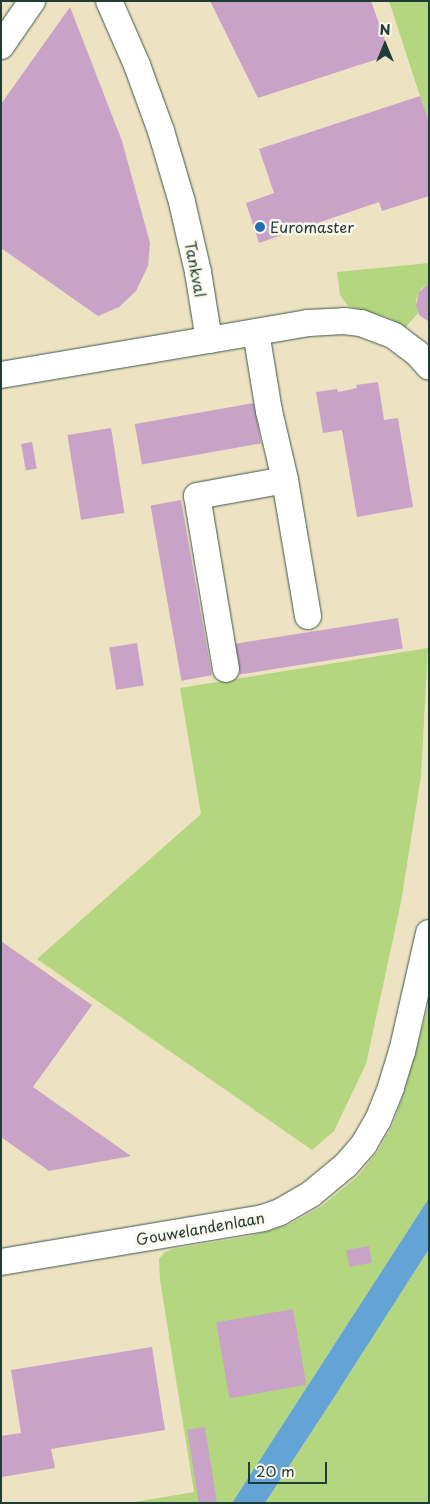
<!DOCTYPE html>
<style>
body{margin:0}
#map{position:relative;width:430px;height:1504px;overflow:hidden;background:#ede3c3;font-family:"Playpen Sans",sans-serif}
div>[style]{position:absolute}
.green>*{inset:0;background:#b3d67f}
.water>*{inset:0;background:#63a3d6}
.building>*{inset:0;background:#c9a2c7;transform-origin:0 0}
.roads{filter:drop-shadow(0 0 1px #3e5649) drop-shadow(0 0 1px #3e5649)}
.minor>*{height:26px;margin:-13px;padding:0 13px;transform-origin:13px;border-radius:13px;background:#fff}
.dots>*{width:14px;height:14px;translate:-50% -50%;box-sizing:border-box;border:2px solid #fbf7ec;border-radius:50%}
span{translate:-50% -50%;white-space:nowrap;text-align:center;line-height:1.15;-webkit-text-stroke:5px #fbf7ec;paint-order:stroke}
.poi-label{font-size:15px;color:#1f3d34}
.left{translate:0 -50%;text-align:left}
.street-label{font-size:15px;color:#1f3d34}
.frame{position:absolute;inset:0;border:2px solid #1f3d34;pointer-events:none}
.north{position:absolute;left:360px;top:20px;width:50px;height:50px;-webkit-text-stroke:4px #fbf7ec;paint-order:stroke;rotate:0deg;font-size:14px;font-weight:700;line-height:20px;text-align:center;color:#1f3d34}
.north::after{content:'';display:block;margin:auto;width:18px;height:22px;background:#1f3d34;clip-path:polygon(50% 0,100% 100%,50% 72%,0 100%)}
.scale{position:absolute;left:248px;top:1462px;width:79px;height:22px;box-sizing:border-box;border:2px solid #1f3d34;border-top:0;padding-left:6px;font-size:15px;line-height:18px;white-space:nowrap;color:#1f3d34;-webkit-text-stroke:4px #fbf7ec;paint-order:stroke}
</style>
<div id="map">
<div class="green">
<div style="clip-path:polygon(389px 1px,429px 1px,429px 122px,420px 96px)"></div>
<div style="clip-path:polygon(429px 263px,429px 283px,421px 289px,416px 300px,418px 313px,406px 327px,387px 317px,348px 306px,340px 295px,337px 272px)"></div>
<div style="clip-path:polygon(428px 648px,421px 776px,401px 902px,366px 1064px,334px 1131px,312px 1150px,37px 959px,201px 814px,180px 688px)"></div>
<div style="clip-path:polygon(429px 1003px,429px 1198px,232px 1503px,129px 1503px,194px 1492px,160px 1280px,159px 1259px,164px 1253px,172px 1249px,251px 1236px,288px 1225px,322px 1206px,358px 1176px,378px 1151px,393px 1124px,405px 1090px)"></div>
<div style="clip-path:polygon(429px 1249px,429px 1503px,265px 1503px,333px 1399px)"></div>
</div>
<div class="water">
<div style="clip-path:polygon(429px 1198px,429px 1249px,333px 1399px,265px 1503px,232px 1503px)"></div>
</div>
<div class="building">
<div style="clip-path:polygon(210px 1px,371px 1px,390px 55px,258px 98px)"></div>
<div style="clip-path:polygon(70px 7px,122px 141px,150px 243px,148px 266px,136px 291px,119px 307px,98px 316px,1px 248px,1px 104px)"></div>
<div style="clip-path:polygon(420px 96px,429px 122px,429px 196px,382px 211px,379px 202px,259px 243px,246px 203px,274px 193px,259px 149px)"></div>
<div style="clip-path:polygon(429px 283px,429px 322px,419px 315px,416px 306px,419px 292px)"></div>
<div style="clip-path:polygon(378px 382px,384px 420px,398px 418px,413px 507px,357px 517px,342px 430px,323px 433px,316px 392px,337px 389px,338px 392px,357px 388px,356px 385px)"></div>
<div style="left:254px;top:403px;width:41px;height:121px;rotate:80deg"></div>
<div style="left:111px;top:428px;width:86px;height:44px;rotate:81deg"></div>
<div style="left:32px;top:442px;width:27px;height:11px;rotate:80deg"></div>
<div style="left:181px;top:500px;width:178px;height:31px;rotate:80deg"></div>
<div style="left:398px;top:618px;width:31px;height:165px;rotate:81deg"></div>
<div style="left:137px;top:643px;width:43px;height:28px;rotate:81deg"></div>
<div style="clip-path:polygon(1px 941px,92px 1005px,33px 1087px,131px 1156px,49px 1171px,1px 1137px)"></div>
<div style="left:369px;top:1246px;width:17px;height:23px;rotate:80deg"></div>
<div style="left:293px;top:1309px;width:77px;height:78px;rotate:80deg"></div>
<div style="clip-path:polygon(152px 1347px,165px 1430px,51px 1449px,55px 1468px,2px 1477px,1px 1436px,21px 1433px,11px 1370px)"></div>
<div style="left:205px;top:1427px;width:75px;height:18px;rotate:81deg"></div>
</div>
<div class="roads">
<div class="minor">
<div style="left:1px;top:46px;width:55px;rotate:-55.4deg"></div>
<div style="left:256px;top:332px;width:80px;rotate:80.7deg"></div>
<div style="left:269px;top:411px;width:71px;rotate:76.9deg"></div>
<div style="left:285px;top:480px;width:138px;rotate:80.4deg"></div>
<div style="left:209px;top:340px;width:100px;rotate:-9.7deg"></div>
<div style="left:308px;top:323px;width:36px;rotate:-3deg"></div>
<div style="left:344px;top:321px;width:17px;rotate:7deg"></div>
<div style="left:361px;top:323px;width:34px;rotate:21deg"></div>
<div style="left:393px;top:335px;width:30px;rotate:37deg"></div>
<div style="left:417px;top:353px;width:18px;rotate:49deg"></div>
<div style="left:1px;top:375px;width:211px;rotate:-9.6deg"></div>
<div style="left:209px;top:340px;width:69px;rotate:-99.2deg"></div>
<div style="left:198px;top:272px;width:72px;rotate:-102.9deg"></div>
<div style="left:182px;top:202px;width:74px;rotate:-106.5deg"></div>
<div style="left:161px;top:131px;width:70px;rotate:-110deg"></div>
<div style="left:137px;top:65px;width:70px;rotate:-113.6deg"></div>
<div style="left:226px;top:669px;width:175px;rotate:-99.5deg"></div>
<div style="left:197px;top:496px;width:89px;rotate:-10.3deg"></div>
<div style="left:1px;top:1262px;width:266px;rotate:-9.5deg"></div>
<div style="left:263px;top:1218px;width:18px;rotate:-19deg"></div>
<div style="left:280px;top:1212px;width:36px;rotate:-30deg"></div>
<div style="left:311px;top:1194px;width:45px;rotate:-39.6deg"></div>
<div style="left:346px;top:1165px;width:28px;rotate:-49deg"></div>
<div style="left:364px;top:1144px;width:28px;rotate:-60deg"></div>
<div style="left:378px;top:1120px;width:35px;rotate:-68deg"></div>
<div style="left:391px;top:1087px;width:37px;rotate:-73deg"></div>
<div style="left:402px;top:1052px;width:122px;rotate:-77.2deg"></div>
</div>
</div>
<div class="dots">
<div style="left:260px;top:227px;background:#1f6fb2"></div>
</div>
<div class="poi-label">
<span class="left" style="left:270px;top:227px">Euromaster</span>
</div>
<div class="street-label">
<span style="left:196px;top:269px;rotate:79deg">Tankval</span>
<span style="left:200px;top:1228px;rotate:-10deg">Gouwelandenlaan</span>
</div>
<div class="frame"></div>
<div class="north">N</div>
<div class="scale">20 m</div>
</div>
